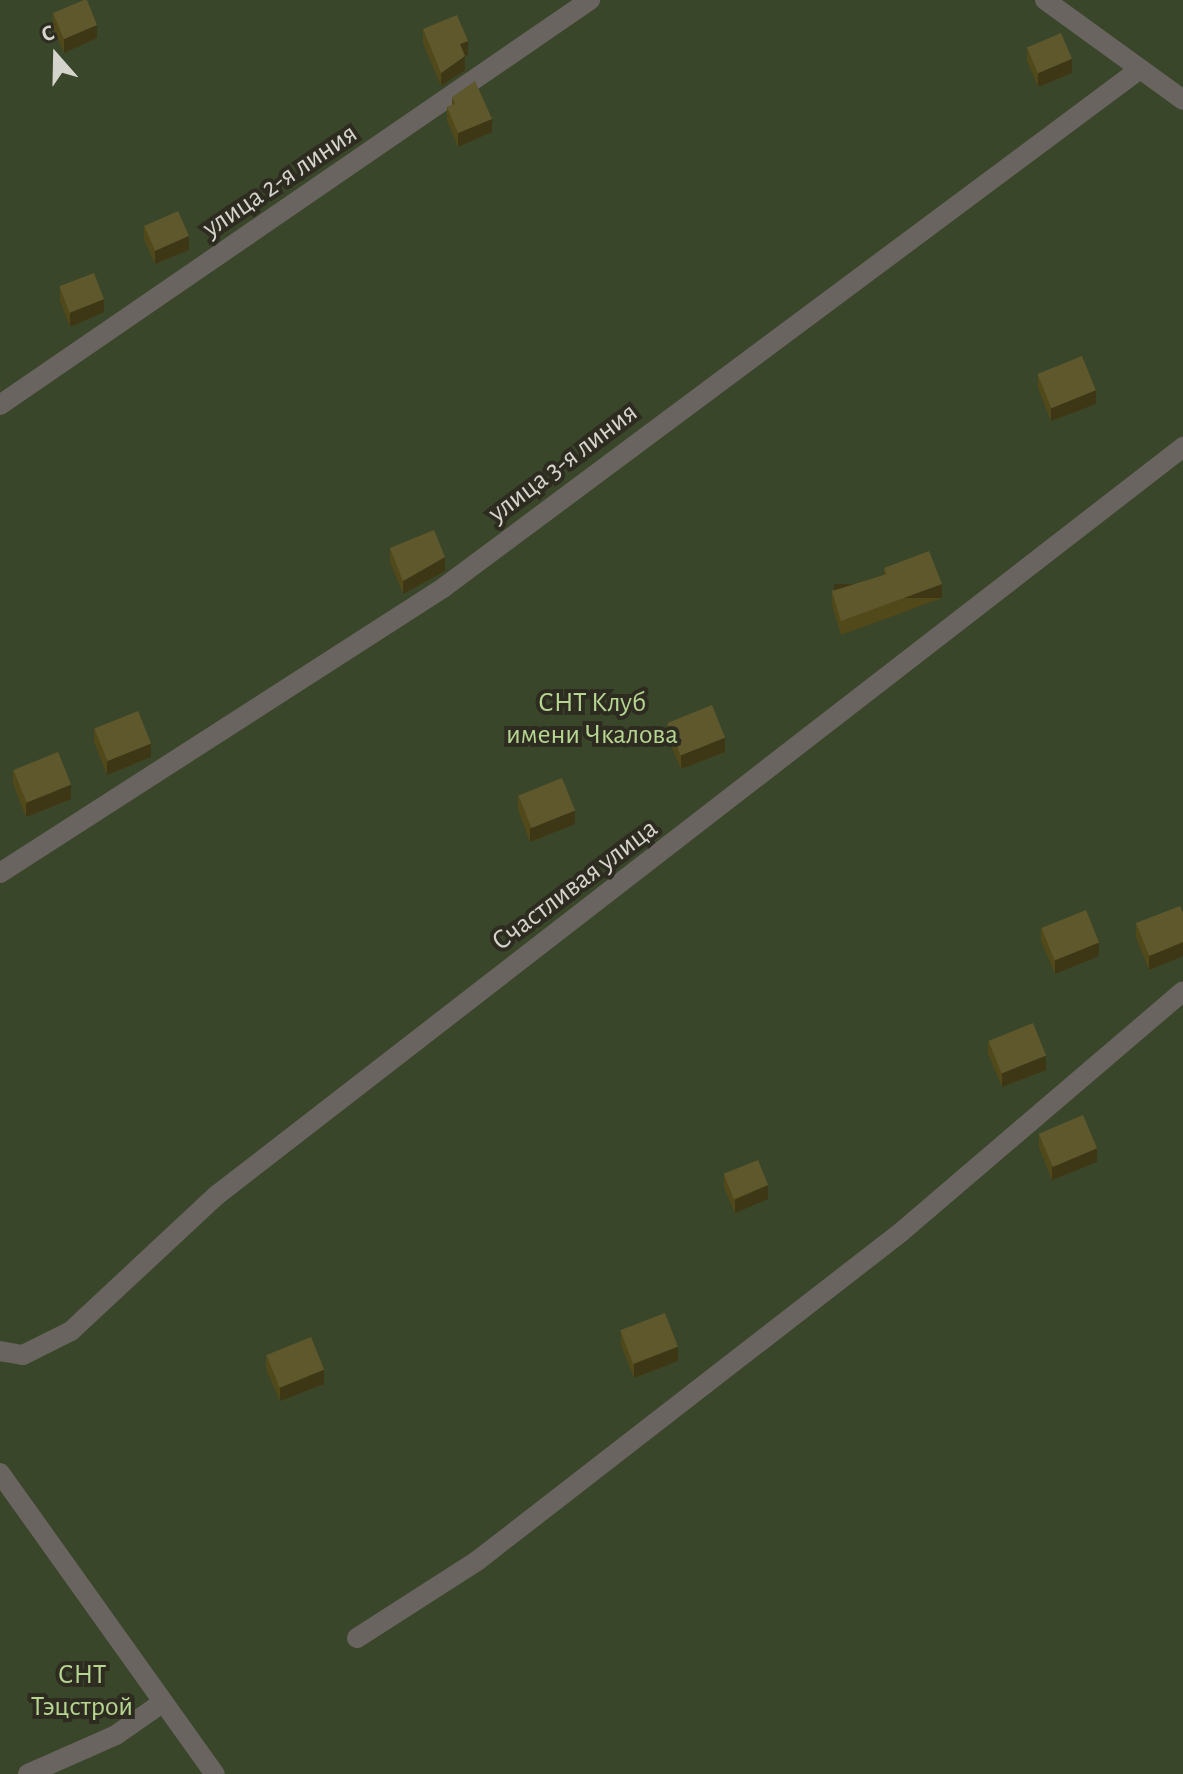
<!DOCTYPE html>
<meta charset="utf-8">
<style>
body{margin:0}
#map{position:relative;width:1183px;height:1774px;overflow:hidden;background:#2e2c21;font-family:"Alegreya Sans",sans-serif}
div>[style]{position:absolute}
.green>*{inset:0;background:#394629;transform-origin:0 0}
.minor>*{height:20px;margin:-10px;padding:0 10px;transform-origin:10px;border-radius:10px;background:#696460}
.wall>*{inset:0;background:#51491a}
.shaded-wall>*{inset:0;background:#3d3715;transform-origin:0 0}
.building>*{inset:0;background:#5f582d;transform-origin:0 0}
span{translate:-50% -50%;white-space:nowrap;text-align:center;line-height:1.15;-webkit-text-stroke:8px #2e2c21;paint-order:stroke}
.street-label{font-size:28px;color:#d5d4cc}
.park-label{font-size:28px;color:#b5d591}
.north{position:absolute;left:16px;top:16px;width:80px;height:80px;-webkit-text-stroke:6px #2e2c21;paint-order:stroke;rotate:340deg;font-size:22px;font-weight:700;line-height:32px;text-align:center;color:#d5d4cc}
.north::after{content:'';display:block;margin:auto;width:28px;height:36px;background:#d5d4cc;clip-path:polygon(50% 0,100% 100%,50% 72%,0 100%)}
</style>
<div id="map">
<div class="green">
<div style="left:0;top:0;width:1183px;height:1774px"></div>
</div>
<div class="minor">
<div style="left:1045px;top:0;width:170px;rotate:35.9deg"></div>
<div style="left:0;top:405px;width:716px;rotate:-34.47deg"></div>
<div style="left:0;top:873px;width:527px;rotate:-32.75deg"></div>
<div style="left:443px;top:588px;width:869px;rotate:-36.67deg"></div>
<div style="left:0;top:1351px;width:23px;rotate:10deg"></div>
<div style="left:23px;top:1355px;width:54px;rotate:-26.6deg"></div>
<div style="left:71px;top:1331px;width:200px;rotate:-43deg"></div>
<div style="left:217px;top:1195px;width:1222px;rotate:-37.75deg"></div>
<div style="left:0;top:1473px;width:370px;rotate:54.5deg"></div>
<div style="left:357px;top:1638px;width:143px;rotate:-32.7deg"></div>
<div style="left:477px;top:1561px;width:535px;rotate:-37.79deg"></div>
<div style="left:900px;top:1233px;width:372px;rotate:-40.5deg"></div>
<div style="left:28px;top:1774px;width:96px;rotate:-23.9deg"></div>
<div style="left:116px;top:1735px;width:52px;rotate:-34.9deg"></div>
</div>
<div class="wall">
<div style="clip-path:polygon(53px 13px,97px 38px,64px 53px,53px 27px)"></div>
<div style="clip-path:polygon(423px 29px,468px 55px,465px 56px,465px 70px,441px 86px,423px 43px)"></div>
<div style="clip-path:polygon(1027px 47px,1072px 73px,1038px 87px,1027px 61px)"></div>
<div style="clip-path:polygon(452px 97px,492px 132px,458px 147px,447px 121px,447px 107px,452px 105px)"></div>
<div style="clip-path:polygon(144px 225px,189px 250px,155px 264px,144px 239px)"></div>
<div style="clip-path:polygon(60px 287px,104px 312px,70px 327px,60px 301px)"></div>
<div style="clip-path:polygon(1038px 375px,1096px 404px,1051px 421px,1038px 388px)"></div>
<div style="clip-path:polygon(390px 548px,445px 571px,403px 594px,390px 562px)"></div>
<div style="clip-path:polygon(884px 568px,942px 598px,841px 635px,832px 605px,832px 591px,884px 575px)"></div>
<div style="clip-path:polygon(667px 723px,725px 752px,681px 769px,667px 736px)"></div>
<div style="clip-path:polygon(94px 728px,151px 757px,107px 775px,94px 742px)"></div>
<div style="clip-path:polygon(13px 770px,71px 799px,26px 817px,13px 784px)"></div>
<div style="clip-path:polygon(518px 795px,575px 824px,530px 842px,518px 809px)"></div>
<div style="clip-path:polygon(1183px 913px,1183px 956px,1149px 970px,1136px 937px,1136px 923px)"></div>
<div style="clip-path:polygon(1041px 927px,1099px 956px,1055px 974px,1041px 941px)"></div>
<div style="clip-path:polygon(988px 1041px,1046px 1070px,1002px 1087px,988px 1054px)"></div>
<div style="clip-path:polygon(1039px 1133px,1097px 1162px,1052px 1180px,1039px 1147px)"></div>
<div style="clip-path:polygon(724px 1174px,768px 1199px,735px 1213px,724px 1188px)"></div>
<div style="clip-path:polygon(621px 1331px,678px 1361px,634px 1378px,621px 1345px)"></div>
<div style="clip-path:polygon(266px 1355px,324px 1384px,280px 1401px,266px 1369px)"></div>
</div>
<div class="shaded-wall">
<div style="clip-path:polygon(97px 25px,97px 38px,64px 53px,64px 39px)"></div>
<div style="clip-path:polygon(468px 41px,468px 55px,460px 58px,460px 44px)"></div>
<div style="clip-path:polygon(465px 56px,465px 70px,441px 86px,441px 73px)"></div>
<div style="clip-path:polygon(1072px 59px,1072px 73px,1038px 87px,1038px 73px)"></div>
<div style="clip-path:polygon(492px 119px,492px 132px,458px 147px,458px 133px)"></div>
<div style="clip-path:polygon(189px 236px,189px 250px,155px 264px,155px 251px)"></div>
<div style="clip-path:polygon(104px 299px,104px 312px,70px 327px,70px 313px)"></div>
<div style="clip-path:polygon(1096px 390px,1096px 404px,1051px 421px,1051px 407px)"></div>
<div style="clip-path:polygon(445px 557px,445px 571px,403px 594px,403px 581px)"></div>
<div style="left:942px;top:584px;width:14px;height:108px;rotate:90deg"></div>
<div style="clip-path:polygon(725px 738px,725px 752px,681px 769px,681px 755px)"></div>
<div style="clip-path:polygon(151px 743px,151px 757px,107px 775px,107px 761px)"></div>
<div style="clip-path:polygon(71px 785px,71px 799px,26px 817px,26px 803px)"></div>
<div style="clip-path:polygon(575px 810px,575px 824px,530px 842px,530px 828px)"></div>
<div style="clip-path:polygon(1099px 942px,1099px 956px,1055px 974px,1055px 960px)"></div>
<div style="clip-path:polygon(1183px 942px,1183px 956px,1149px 970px,1149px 956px)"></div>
<div style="clip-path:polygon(1046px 1056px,1046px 1070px,1002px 1087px,1002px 1073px)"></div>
<div style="clip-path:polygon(1097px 1148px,1097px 1162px,1052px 1180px,1052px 1166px)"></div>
<div style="clip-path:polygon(768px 1185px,768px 1199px,735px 1213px,735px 1200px)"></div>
<div style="clip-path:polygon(678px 1347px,678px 1361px,634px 1378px,634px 1364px)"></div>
<div style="clip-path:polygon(324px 1370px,324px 1384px,280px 1401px,280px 1388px)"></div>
</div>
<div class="building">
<div style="clip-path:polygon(84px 0,87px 0,97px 25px,64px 39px,53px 13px)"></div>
<div style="clip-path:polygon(457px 15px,468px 41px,460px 44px,465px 56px,441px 73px,423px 29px)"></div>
<div style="left:1061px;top:33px;width:28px;height:37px;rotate:67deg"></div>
<div style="clip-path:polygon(475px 81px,492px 119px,458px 133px,447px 107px,455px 104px,452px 97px)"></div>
<div style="left:178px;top:211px;width:27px;height:37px;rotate:66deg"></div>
<div style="left:94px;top:273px;width:28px;height:37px;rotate:69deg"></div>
<div style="left:1082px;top:356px;width:37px;height:48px;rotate:68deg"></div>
<div style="clip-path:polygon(434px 530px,445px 557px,403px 581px,390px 548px)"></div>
<div style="clip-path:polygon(929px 551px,942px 584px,841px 621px,832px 591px,887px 574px,884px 568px)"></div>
<div style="left:712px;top:705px;width:35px;height:48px;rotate:68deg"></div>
<div style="left:138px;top:711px;width:35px;height:47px;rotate:68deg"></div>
<div style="left:58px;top:752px;width:35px;height:48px;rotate:68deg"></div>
<div style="left:562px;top:778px;width:35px;height:47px;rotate:68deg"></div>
<div style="clip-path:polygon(1180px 906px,1183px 913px,1183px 942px,1149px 956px,1136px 923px)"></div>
<div style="left:1086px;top:910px;width:35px;height:48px;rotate:68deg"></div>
<div style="left:1033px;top:1023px;width:35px;height:48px;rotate:68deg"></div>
<div style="left:1083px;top:1115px;width:36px;height:48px;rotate:67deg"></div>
<div style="left:758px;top:1160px;width:27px;height:37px;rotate:68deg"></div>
<div style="left:665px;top:1313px;width:36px;height:48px;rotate:69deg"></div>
<div style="left:311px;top:1337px;width:35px;height:48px;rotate:68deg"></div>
</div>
<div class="street-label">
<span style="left:280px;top:181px;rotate:-34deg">улица 2-я линия</span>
<span style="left:563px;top:463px;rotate:-37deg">улица 3-я линия</span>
<span style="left:575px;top:885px;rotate:-37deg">Счастливая улица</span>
</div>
<div class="park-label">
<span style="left:592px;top:719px">СНТ Клуб<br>имени Чкалова</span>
<span style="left:82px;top:1691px">СНТ<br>Тэцстрой</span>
</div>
<div class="north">С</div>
</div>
